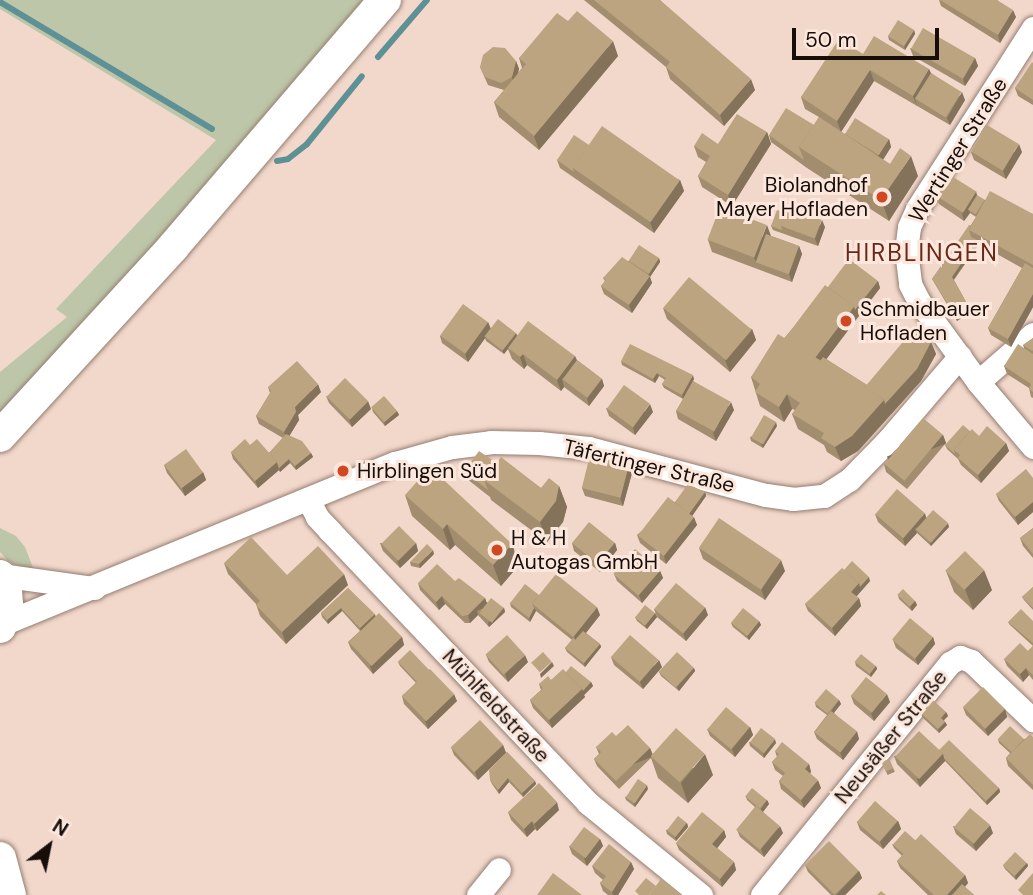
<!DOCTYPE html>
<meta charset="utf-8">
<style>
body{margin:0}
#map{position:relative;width:1033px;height:895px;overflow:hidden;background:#f2d8cb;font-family:"DM Sans",sans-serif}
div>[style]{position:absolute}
.green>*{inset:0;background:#bdc6a8}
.stream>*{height:6px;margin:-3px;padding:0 3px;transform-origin:3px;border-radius:3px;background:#5d9196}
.roads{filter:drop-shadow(0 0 2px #947d71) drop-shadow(0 0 2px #947d71)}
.minor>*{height:23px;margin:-11.5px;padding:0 11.5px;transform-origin:11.5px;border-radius:11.5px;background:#fff}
.secondary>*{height:32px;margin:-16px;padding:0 16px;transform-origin:16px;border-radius:16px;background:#fff}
.wall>*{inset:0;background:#a28d6e;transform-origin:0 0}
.shaded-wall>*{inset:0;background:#84735a;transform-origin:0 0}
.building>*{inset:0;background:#bca480;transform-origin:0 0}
.dots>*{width:19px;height:19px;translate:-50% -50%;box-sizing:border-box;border:4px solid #fce7dc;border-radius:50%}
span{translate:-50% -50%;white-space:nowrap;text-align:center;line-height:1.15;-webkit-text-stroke:6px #fce7dc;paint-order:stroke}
.street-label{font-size:21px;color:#170e0a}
.poi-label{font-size:21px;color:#170e0a}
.right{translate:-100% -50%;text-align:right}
.left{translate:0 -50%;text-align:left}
.quarter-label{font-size:24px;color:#6b2817;letter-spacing:2px}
.north{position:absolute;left:14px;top:811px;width:70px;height:70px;-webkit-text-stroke:5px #fce7dc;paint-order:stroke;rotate:32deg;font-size:19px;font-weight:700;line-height:28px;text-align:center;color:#170e0a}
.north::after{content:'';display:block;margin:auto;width:24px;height:32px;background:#170e0a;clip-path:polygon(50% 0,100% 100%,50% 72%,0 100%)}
.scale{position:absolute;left:792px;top:28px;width:147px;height:32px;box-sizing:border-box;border:4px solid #170e0a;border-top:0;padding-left:9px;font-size:21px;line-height:24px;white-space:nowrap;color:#170e0a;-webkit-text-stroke:5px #fce7dc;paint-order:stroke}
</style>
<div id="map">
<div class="green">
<div style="clip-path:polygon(0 0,368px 0,98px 310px,0 414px,0 372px,67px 317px,56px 309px,216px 140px,0 9px)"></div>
<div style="clip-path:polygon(0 528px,16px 536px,25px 547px,35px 573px,9px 562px,0 552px)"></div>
</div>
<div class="stream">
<div style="left:0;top:2px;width:247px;rotate:30.9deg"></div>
<div style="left:378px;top:57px;width:75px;rotate:-49.3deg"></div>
<div style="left:277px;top:161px;width:11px;rotate:-10deg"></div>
<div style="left:288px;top:159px;width:24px;rotate:-38deg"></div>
<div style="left:307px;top:144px;width:87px;rotate:-51deg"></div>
</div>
<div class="roads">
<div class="minor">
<div style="left:1033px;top:28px;width:215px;rotate:122.7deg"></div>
<div style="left:917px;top:209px;width:20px;rotate:114deg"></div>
<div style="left:909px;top:227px;width:23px;rotate:97deg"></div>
<div style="left:906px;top:250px;width:34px;rotate:83deg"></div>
<div style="left:910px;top:284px;width:18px;rotate:63deg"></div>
<div style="left:918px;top:300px;width:102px;rotate:53.8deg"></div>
<div style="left:978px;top:382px;width:85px;rotate:49.8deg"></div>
<div style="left:978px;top:382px;width:73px;rotate:-41.1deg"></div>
<div style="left:308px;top:499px;width:20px;rotate:63deg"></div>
<div style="left:317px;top:517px;width:19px;rotate:47deg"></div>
<div style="left:330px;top:531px;width:375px;rotate:46.5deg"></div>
<div style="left:588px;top:803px;width:146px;rotate:39.2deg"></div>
<div style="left:0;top:575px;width:95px;rotate:7.9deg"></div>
<div style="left:2px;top:624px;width:425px;rotate:-22.3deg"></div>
<div style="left:395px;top:463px;width:59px;rotate:-15.7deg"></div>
<div style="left:452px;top:447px;width:39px;rotate:-7deg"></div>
<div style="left:491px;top:442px;width:48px;rotate:1.2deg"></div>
<div style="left:539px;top:443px;width:50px;rotate:5.7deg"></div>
<div style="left:589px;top:448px;width:183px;rotate:14.9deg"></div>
<div style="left:766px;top:495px;width:27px;rotate:8deg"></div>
<div style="left:793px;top:499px;width:31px;rotate:-6deg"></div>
<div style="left:824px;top:496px;width:30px;rotate:-33deg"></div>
<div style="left:849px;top:480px;width:57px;rotate:-45.7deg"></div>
<div style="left:889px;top:439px;width:109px;rotate:-49.5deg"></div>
<div style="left:478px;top:895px;width:33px;rotate:-51deg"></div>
<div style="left:762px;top:895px;width:299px;rotate:-51deg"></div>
<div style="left:950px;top:663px;width:12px;rotate:-31deg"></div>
<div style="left:960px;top:657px;width:12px;rotate:20deg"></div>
<div style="left:971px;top:661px;width:86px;rotate:43.6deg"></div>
</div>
<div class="secondary">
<div style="left:0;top:436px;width:256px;rotate:-47.5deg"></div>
<div style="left:173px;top:247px;width:326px;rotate:-49.4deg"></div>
<div style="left:0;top:576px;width:15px;rotate:67deg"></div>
<div style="left:6px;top:590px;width:16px;rotate:86deg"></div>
<div style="left:7px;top:606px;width:22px;rotate:108deg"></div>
<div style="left:0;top:858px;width:38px;rotate:75deg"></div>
</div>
</div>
<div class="wall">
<div style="clip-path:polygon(584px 0,660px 0,755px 90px,724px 126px,670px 79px,666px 67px)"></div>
<div style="clip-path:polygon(939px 0,997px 0,1016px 17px,1000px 43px,941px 6px)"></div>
<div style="clip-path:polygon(568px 21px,618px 56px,539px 150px,499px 117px,494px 102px,504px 90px,488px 85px,480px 67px,516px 61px,519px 69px,518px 73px,522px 68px,519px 58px)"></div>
<div style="clip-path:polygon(914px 30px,915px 34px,905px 50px,889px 40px,888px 36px)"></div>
<div style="clip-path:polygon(910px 48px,975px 58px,978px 66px,965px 86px,913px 56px)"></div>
<div style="clip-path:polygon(863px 54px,929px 69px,931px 73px,965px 100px,950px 125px,874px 81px,841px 132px,845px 134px,889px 139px,891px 147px,883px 160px,890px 164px,918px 176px,889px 221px,807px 168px,771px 142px,769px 135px,814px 125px,819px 117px,805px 109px,801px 97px)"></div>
<div style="clip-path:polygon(1033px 63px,1033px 105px,1018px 96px,1015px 88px)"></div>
<div style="clip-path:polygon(767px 132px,771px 144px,732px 206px,702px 187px,698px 176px,706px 162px,698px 157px,694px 146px,718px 144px)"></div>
<div style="clip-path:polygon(589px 145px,680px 180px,684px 191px,654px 233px,560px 168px,557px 160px)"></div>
<div style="clip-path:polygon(971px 152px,1022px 152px,1006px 179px,974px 160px)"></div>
<div style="clip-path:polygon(936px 196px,985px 200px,1033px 214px,1033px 307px,1011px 347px,991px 335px,988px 328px,1022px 268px,979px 244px,954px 280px,971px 311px,957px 321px,932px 279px,971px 225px,976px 217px,970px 213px,964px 221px,939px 204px)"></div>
<div style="clip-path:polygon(785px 213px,825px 227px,818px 246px,773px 230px,771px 226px)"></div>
<div style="clip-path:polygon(771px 236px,799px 246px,802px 254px,792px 282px,712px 252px,708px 240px)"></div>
<div style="clip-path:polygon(659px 258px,660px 262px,650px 277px,652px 283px,632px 313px,604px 294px,601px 286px,605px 281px,603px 278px,628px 261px)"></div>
<div style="clip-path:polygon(878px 281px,880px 288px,826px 359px,867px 385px,931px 342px,936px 354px,921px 381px,858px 451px,841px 461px,827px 452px,824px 445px,798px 429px,792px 414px,795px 410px,792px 409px,784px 422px,760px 406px,751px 377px,828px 287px)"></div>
<div style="clip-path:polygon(663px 308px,752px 329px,756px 340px,730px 372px,667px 319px)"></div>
<div style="clip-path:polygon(488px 322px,491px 329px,516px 333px,517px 335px,575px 356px,577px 360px,602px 379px,604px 386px,589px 406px,564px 387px,561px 391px,527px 365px,524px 369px,512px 359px,508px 349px,504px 354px,486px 341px,485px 338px,468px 362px,442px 343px,440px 336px)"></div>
<div style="clip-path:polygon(1033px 338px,1033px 398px,1031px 397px,1029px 388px,1007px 374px,1004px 366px,1024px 348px,1023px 345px)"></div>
<div style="clip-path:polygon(621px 361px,694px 379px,693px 381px,734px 410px,716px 441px,678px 419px,676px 411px,683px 399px,664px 388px,662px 384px,665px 380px,659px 376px,655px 383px,622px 365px)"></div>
<div style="clip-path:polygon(268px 387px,321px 392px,298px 415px,299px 420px,289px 436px,311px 453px,313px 457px,296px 470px,290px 463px,280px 472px,279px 470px,258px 488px,233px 459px,231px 452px,250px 445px,269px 453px,283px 438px,259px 424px,256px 416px,270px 393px)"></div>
<div style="clip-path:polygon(326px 396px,371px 409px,352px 427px,329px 403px)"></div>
<div style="clip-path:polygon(372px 408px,397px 411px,399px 415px,385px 426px,373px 412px)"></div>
<div style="clip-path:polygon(606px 408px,653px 412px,635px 435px,609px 416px)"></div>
<div style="clip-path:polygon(777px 426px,763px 448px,751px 441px,750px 437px)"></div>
<div style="clip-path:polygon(970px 431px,979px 436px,1006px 443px,1009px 451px,981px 483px,961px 465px,958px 459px,947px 449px,945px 445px)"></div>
<div style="clip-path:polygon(943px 435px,946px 443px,907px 489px,886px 472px,884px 464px)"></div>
<div style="clip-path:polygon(497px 463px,541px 488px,559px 486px,567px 507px,563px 522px,547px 542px,491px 500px,490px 497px,467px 479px,464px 471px)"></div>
<div style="clip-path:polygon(164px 465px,203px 472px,206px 480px,185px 496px,167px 473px)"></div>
<div style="clip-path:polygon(629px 465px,632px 473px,623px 506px,585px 496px,582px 488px)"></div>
<div style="clip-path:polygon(1033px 478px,1033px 512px,1018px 525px,999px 501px,996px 494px)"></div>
<div style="clip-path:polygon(705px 492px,706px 496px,692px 516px,697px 525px,666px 564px,640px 543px,637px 535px,675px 502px)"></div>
<div style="clip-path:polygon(405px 495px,512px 544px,519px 565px,501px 586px,455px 545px,450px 550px,412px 516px)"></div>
<div style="clip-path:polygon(875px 514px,926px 517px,949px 527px,931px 546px,917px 533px,905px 546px,878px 522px)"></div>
<div style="clip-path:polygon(1033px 528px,1033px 558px,1023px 546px,1020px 538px)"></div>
<div style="clip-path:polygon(380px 543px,416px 543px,418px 551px,400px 568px,383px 551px)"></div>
<div style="clip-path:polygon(572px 543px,615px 543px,617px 550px,600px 572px,574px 551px)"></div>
<div style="clip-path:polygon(699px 548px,785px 571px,765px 600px,703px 559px)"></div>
<div style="clip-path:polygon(434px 554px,420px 568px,411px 566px,410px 562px)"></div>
<div style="clip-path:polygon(224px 563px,287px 575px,348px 585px,286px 644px,260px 616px,256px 604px,228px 574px)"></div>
<div style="clip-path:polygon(844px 570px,870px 581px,856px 597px,859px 598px,861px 606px,835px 636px,808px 611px,805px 604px)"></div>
<div style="clip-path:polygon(660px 571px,663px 578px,642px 603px,617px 581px,614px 574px)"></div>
<div style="clip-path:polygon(946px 571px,992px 590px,973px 610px,954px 592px)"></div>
<div style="clip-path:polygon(455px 581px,485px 598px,486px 602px,504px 608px,505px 612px,489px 627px,478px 615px,470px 623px,465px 623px,445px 604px,439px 610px,420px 590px,418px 583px)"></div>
<div style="clip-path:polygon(1033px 587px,1033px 610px,1024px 600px,1022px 597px)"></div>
<div style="clip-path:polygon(348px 588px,376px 617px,402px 637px,404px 645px,373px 674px,351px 649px,348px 642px,360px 631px,342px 611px,328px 624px,322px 617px,321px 613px)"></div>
<div style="clip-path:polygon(539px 595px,600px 615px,586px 633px,600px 644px,601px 647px,585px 667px,567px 652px,565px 648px,572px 640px,536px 611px,530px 622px,511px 607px,510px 603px)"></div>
<div style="clip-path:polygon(898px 595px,915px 601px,917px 605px,912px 611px,899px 599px)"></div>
<div style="clip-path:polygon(654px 609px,708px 615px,686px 641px,657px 617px)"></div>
<div style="clip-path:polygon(655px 613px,657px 617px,647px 629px,637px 621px,635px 617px)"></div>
<div style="clip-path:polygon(759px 621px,761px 625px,749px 640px,733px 627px,731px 623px)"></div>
<div style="clip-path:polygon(1033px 621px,1033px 646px,1010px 625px,1008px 622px)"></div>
<div style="clip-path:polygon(933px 637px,935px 644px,918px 665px,896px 648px,893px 640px)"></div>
<div style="clip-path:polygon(1033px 646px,1033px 680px,1029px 675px,1023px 682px,1007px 666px,1004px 659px,1028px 651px)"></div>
<div style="clip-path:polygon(486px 655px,528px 662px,508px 682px,489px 662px)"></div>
<div style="clip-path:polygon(611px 657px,662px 667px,643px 689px,614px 665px)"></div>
<div style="clip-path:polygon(398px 662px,429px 670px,457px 701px,428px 729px,404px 704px,402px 696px,416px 683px,400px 666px)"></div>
<div style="clip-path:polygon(855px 662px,876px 666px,877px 669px,871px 677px,856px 666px)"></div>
<div style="clip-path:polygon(694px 668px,695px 671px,679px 691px,661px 676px,659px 672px)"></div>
<div style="clip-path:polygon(566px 672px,591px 682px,593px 686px,584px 695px,585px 697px,552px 728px,533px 708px,530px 700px,541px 690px,539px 684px,551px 680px)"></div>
<div style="clip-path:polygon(851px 696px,890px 702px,874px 721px,854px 704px)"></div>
<div style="clip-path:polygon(839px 700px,841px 704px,834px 713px,859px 739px,843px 760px,817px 739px,814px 732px,827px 715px,816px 707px,815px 703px)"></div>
<div style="clip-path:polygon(963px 707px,1005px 709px,1007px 717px,988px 736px,966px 715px)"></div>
<div style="clip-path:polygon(946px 712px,948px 716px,944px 720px,947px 725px,939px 733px,922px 717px,921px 713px)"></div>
<div style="clip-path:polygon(750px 727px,753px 735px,735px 757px,710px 736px,707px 729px)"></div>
<div style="clip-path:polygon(616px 736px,650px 748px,653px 755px,713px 775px,688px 803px,658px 778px,651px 758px,619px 789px,597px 766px,594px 759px,599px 754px,596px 747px)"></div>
<div style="clip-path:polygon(1033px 737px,1033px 790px,1008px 766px,1006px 758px,1010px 753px,999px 743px,998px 739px,1024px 739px)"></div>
<div style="clip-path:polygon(749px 742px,776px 743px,764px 758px,750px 746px)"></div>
<div style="clip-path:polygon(503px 745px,506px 753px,478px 780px,454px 755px,451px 747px)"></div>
<div style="clip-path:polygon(939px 750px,999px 788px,1000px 792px,987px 805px,945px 761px,920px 787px,897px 764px,894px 756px)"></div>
<div style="clip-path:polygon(775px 751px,809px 764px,811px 772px,810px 773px,821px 788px,804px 808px,781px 789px,779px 781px,783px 776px,775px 770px,772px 762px,777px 757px)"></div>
<div style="clip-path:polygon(507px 752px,535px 781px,536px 784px,523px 797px,509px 782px,499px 794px,492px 784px,490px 780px)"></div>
<div style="left:889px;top:759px;width:14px;height:8px;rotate:65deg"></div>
<div style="clip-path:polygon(648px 789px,635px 807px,626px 800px,625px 797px)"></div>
<div style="clip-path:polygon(746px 797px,767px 800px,769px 804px,763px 812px,783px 833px,764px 857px,740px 837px,737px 830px,755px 807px,747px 800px)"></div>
<div style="clip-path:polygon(559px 810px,537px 831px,535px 829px,527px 837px,511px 820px,508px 812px)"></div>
<div style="clip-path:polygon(898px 821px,901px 829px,883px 849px,860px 830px,857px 822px)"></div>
<div style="clip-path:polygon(687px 823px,688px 827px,676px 841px,667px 834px,666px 830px)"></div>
<div style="clip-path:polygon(953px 826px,993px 833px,976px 851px,956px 834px)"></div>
<div style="clip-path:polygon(724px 830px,726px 837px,717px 848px,734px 862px,736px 870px,722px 887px,679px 850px,676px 843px)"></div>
<div style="clip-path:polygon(600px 839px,603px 846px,587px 866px,572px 854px,569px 846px)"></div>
<div style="clip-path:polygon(892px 844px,965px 875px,968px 883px,965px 887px,974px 895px,928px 895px,900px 868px,897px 861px,902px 856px,894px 848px)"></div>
<div style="clip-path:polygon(631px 862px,634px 869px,618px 895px,608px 895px,603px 891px,600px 883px,603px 880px,595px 873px,592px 866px)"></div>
<div style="clip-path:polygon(1027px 863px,1028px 866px,1016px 880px,1005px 869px,1003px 865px)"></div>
<div style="clip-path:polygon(805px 865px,859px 871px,862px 878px,845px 895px,831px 895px,808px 872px)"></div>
</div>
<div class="shaded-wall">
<div style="clip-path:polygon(1013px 10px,1016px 17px,1000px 43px,998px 35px)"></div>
<div style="clip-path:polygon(914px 30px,915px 34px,905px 50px,904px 46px)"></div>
<div style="clip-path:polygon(613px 41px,618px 56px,539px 150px,534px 136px)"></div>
<div style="clip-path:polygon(975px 58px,978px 66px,965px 86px,963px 79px)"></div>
<div style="clip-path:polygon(516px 61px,519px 69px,514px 85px,512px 77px)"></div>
<div style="clip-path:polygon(929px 69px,934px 81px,915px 98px,917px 107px,913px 96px)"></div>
<div style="clip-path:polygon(870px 70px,874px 81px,841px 132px,837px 121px)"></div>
<div style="clip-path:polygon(751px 79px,755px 90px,724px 126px,720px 115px)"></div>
<div style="clip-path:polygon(962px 92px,965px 100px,950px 125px,947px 118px)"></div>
<div style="clip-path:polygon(767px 132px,771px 144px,732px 206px,728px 195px)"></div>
<div style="clip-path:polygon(889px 139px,891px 147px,877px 169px,874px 161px)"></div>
<div style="clip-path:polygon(1019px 144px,1022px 152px,1006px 179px,1003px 171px)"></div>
<div style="clip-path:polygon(911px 156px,918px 176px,889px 221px,881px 200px)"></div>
<div style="clip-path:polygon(680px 180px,684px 191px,654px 233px,650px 222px)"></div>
<div style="clip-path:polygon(976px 191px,978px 199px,968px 209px,970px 213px,964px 221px,962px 213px)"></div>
<div style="clip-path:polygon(822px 220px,825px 227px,818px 246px,815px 239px)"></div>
<div style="clip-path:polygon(767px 225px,771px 236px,756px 262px,754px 258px)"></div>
<div style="clip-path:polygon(977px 240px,979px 244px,953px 280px,952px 277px)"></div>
<div style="clip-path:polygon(799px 246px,802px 254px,792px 282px,789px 274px)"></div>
<div style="clip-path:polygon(659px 258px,660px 262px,650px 277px,652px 283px,632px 313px,629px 305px)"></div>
<div style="clip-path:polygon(878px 281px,880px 288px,819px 369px,813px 359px,854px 307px)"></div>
<div style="clip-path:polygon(1033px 294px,1033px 307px,1011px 347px,1008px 339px)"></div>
<div style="clip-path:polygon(969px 307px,971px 311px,957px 321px,956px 317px)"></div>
<div style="clip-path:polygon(488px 322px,491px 330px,468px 362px,465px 354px)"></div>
<div style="clip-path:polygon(752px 329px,756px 340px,730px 372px,725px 360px)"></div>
<div style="clip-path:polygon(516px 333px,517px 337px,504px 354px,502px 350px)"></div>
<div style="clip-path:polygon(931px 342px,936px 354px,921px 381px,858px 451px,841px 461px,835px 447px)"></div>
<div style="clip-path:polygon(523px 354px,527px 365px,524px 369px,520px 357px)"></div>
<div style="clip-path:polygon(575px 356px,579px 367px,562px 379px,564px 387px,561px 391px,557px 380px)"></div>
<div style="clip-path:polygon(657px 373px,659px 376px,655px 383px,653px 379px)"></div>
<div style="clip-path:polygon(693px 375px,694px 379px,683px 399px,682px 395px)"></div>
<div style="clip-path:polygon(602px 379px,604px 386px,589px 406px,587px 398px)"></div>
<div style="clip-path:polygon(318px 384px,321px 392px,298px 415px,299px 420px,287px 440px,284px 432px,295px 407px)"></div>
<div style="clip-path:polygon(787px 394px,792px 409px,784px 422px,779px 407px)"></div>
<div style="clip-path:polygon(368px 401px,371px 409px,352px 427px,349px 419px)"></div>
<div style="clip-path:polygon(731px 402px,734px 410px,716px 441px,713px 433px)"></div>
<div style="clip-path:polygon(650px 404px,653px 412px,635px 435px,633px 428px)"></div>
<div style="clip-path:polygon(397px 411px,399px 415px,385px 426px,384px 422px)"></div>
<div style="clip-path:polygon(776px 422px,777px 426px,763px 448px,761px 444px)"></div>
<div style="left:943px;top:435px;width:9px;height:60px;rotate:69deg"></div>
<div style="clip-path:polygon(1006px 443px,1009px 451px,981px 483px,978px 475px)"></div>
<div style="clip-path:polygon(311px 453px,313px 457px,296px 470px,295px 466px)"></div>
<div style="clip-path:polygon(289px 459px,290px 463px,280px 472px,279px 468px)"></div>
<div style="clip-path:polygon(277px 462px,279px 470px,258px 488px,255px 481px)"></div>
<div style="clip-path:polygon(629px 465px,632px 473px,623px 506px,620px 498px)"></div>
<div style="clip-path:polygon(203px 472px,206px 480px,185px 496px,182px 488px)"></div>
<div style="clip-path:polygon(559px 486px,567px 507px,563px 522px,547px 542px,540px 522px)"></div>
<div style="clip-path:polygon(705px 492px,706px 496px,690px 519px,688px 515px)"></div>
<div style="clip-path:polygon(1033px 502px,1033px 512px,1018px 525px,1015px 517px)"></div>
<div style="clip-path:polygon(925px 513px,927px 521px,915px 529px,917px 533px,905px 546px,903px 538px)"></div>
<div style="clip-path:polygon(694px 517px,697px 525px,666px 564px,664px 556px)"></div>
<div style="clip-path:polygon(948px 523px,949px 527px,931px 546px,930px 543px)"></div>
<div style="clip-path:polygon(447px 524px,455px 545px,450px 550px,443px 529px)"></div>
<div style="clip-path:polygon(416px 543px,418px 551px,400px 568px,397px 561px)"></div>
<div style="clip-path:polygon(615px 543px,617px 550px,600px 572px,597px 564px)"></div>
<div style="clip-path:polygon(512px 544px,519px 565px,501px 586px,493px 565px)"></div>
<div style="clip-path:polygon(433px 550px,434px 554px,420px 568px,419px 564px)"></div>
<div style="clip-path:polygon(781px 560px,785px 571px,765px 600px,761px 589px)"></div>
<div style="clip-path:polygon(984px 570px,992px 590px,973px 610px,965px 589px)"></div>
<div style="clip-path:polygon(660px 571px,663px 578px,642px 603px,639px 595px)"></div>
<div style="clip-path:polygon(344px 574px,348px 585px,286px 644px,282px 632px)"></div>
<div style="clip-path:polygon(869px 577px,870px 581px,854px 599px,851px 592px,859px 583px)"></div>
<div style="clip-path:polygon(442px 596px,445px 604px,439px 610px,436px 602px)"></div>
<div style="clip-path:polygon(485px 598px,488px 606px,477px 611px,478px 615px,470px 623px,468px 615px)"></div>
<div style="clip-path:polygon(859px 598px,861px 606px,835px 636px,832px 628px)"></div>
<div style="clip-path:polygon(915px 601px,917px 605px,912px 611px,910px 607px)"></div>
<div style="clip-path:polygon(597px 607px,600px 615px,577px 644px,574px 636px)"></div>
<div style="clip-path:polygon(705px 607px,708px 615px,686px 641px,683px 633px)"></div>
<div style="clip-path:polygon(341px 608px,342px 611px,328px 624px,327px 620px)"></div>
<div style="clip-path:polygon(504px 608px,505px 612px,489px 627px,488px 623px)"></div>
<div style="clip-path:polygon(534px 608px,536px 611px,530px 622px,529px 618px)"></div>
<div style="clip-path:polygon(655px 613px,657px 617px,647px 629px,645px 626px)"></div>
<div style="clip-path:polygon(375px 614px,376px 618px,361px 632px,360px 628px)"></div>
<div style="clip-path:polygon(759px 621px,761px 625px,749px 640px,747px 636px)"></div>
<div style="clip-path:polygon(402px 637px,404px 645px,373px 674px,370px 666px)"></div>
<div style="clip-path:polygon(933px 637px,935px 644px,918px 665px,915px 658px)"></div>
<div style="clip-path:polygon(600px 644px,601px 647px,585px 667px,584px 663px)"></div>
<div style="clip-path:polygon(525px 655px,528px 662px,508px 682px,505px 674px)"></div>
<div style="clip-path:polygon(659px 660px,662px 667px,643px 689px,640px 682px)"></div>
<div style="clip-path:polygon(552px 662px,554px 666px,541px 678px,540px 674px)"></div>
<div style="clip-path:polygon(876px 666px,877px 669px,871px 677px,870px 674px)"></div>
<div style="clip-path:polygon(694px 668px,695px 671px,679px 691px,677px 687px)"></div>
<div style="clip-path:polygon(1026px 668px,1029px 675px,1023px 682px,1020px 674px)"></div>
<div style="clip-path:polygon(591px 682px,593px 686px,584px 695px,585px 697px,552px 728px,549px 720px,582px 689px)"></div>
<div style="clip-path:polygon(454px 694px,457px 701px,428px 729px,425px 721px)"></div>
<div style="clip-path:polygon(887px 694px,890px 702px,874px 721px,871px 713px)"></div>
<div style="clip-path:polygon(839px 700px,841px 704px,830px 717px,829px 714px)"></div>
<div style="clip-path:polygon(1005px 709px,1007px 717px,988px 736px,985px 729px)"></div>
<div style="clip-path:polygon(946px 712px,948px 716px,943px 721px,941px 718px)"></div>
<div style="clip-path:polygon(945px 722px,947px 725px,939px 733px,938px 729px)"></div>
<div style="clip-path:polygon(750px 727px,753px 735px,735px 757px,732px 749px)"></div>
<div style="clip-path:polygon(857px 731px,859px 739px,843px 760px,840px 752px)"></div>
<div style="clip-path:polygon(775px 739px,776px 743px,764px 758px,763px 754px)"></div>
<div style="clip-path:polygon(503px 745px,506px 753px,478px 780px,475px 772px)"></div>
<div style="left:650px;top:748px;width:9px;height:47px;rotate:69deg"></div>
<div style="clip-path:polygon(943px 753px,945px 761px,920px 787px,917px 779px)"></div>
<div style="clip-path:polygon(705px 754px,713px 775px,688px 803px,681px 783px)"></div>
<div style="clip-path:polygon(809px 764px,811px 772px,808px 776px,805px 769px)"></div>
<div style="clip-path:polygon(508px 778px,509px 782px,499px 794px,498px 790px)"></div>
<div style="clip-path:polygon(818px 780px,821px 788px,804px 808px,801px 800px)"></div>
<div style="clip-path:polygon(535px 781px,536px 784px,523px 797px,522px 793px)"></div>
<div style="clip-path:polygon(647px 785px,648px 789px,635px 807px,634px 803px)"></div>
<div style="clip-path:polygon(999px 788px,1000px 792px,987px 805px,986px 801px)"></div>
<div style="clip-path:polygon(767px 800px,769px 804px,762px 813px,761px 809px)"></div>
<div style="clip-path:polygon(557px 802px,559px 810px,537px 831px,534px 824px)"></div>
<div style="clip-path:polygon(532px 821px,535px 829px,527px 837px,524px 829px)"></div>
<div style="clip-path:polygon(898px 821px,901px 829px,883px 849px,880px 842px)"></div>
<div style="clip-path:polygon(687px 823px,688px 827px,676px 841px,675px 837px)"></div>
<div style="clip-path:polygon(990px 825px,993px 833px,976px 851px,973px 844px)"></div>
<div style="clip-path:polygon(780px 826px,783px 833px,764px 857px,761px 849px)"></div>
<div style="clip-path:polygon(724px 830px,726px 837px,714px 852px,712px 844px)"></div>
<div style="clip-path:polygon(600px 839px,603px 846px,587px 866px,584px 858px)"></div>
<div style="clip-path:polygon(631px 862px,634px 869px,618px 895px,613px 895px,612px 892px)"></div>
<div style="clip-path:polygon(734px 862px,736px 870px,722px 887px,720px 879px)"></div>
<div style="clip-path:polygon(1027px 863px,1028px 866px,1016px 880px,1015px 876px)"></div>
<div style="clip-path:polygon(859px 871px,862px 878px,845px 895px,836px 895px)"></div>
<div style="clip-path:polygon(965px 875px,968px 883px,957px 895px,947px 895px)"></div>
</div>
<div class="building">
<div style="clip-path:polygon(594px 0,660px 0,751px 79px,720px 115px,666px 67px,670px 62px)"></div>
<div style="clip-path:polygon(940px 0,997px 0,1013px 10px,998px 35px)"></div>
<div style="clip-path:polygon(577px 11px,613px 41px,534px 136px,494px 102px,526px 64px,519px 58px,557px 13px,568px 21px)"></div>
<div style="left:898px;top:20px;width:19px;height:19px;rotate:32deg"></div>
<div style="left:923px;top:28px;width:60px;height:24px;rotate:30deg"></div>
<div style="clip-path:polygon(874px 36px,929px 69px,913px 96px,870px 70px,837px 121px,801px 97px,839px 39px,863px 54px)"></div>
<div style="clip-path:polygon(493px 47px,505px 48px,516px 61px,512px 77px,501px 83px,485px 77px,480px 67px,483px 55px)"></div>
<div style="clip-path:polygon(1032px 62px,1033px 63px,1033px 100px,1015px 88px)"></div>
<div style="left:931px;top:73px;width:36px;height:30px;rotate:32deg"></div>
<div style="clip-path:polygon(786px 108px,814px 125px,799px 147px,804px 160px,769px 135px)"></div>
<div style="clip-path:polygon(737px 114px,767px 132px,728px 195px,698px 176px,710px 156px,694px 146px,702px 133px,718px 144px)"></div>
<div style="clip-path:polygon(819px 117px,890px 164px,900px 148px,911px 156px,881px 200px,799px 147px)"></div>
<div style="left:855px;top:118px;width:40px;height:19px;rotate:32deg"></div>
<div style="left:987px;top:125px;width:37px;height:31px;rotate:31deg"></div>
<div style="left:602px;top:126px;width:95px;height:51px;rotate:35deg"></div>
<div style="clip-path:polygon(574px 135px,589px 145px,573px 168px,574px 172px,557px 160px)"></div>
<div style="left:950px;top:175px;width:31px;height:25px;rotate:32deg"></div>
<div style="clip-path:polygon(990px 191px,1033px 214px,1033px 265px,969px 230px)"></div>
<div style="left:977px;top:195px;width:9px;height:17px;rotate:32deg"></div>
<div style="left:720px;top:207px;width:50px;height:35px;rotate:21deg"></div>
<div style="left:788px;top:207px;width:36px;height:20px;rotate:21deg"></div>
<div style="clip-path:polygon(777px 210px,785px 213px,781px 226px,782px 230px,771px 226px)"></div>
<div style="clip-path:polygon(969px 225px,971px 225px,969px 230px,971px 237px,977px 240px,952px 277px,969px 307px,956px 317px,932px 279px)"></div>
<div style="left:766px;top:234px;width:35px;height:30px;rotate:20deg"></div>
<div style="left:639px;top:245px;width:24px;height:19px;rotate:33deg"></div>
<div style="clip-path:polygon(622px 257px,650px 276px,629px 305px,601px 286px,606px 280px,603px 278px)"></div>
<div style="clip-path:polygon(849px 259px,878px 281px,855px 310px,854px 307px,828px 287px)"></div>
<div style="clip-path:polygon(1025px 263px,1033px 268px,1033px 294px,1008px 339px,988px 328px)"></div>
<div style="left:689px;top:277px;width:82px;height:40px;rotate:40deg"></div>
<div style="left:825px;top:285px;width:36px;height:67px;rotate:37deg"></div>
<div style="left:463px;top:304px;width:31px;height:39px;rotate:36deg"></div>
<div style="left:498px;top:319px;width:23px;height:22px;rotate:38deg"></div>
<div style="clip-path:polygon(528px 321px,575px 356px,557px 380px,523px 354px,520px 357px,508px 348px)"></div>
<div style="clip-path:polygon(918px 324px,931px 342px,917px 369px,885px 404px,884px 400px,864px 388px)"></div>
<div style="clip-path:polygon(778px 334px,884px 400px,852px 436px,835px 447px,821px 438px,824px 433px,792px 414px,800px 403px,787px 394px,779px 407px,755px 392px,760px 384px,751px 377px)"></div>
<div style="clip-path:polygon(1033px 338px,1033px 350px,1032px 351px,1023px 345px)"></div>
<div style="clip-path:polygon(630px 344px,693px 375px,682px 395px,662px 384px,666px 378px,657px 373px,653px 379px,621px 361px)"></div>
<div style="clip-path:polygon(1018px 344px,1033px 354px,1033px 392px,1029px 389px,1031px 384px,1004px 366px)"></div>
<div style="clip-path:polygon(823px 357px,867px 385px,864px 388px,820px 361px)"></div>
<div style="left:577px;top:360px;width:31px;height:24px;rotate:37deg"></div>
<div style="clip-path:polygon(297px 361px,318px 384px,295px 407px,296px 412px,284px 432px,256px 416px,271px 391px,268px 387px)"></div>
<div style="left:345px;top:378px;width:33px;height:26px;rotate:45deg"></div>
<div style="left:693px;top:381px;width:43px;height:34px;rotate:29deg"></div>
<div style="left:624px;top:385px;width:32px;height:29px;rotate:36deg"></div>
<div style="left:384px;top:396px;width:20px;height:17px;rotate:49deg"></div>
<div style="left:764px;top:415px;width:14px;height:26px;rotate:30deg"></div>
<div style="left:923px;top:418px;width:26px;height:60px;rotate:40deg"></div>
<div style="clip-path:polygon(963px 425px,970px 431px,954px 450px,955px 454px,945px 445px)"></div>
<div style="clip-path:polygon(987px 426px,1006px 443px,978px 475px,958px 458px,960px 455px,954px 450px,972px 429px,979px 436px)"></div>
<div style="clip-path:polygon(286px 434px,302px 441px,311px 453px,295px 466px,289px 459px,279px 468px,277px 462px,269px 453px)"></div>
<div style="clip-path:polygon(245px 439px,250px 445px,257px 439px,277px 462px,255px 481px,231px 452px)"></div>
<div style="left:186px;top:449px;width:29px;height:27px;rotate:54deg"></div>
<div style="clip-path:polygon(479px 451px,497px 463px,484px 480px,488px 490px,464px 471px)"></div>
<div style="left:590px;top:455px;width:40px;height:34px;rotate:14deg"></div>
<div style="clip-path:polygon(501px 457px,541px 488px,549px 478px,559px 486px,556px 501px,540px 522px,484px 480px)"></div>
<div style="clip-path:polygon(430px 467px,512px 544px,493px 565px,447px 524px,443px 529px,405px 495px)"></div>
<div style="clip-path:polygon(1026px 469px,1033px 478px,1033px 502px,1015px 517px,996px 494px)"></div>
<div style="clip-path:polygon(688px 484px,705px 492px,689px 514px,675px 502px)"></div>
<div style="left:897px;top:489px;width:37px;height:33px;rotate:41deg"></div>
<div style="left:668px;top:497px;width:33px;height:49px;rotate:38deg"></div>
<div style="left:933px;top:510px;width:20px;height:26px;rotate:41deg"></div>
<div style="left:719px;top:518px;width:75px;height:36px;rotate:34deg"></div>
<div style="left:589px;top:522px;width:33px;height:27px;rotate:39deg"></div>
<div style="left:399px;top:526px;width:24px;height:25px;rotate:45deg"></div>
<div style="clip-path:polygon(1033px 528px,1033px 554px,1020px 538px)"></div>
<div style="clip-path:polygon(251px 537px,287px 575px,318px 546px,344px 574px,282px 632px,256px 605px,260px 601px,224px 563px)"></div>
<div style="clip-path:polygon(427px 544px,433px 550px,419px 564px,410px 562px)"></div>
<div style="left:635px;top:549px;width:33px;height:33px;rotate:41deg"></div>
<div style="left:965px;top:551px;width:27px;height:28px;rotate:45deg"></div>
<div style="clip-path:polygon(852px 561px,869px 577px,860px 587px,859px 583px,844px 570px)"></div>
<div style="clip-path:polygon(437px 564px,455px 581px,459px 578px,485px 598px,468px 615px,462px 616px,442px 596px,436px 602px,418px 583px)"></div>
<div style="clip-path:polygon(842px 568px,859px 583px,851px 592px,859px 598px,832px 628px,805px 604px)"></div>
<div style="left:556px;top:574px;width:53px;height:38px;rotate:39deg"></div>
<div style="left:676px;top:583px;width:38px;height:34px;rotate:40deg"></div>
<div style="clip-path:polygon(525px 584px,539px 595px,532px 603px,534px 608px,529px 618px,510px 603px)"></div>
<div style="clip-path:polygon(1033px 587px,1033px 608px,1022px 597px)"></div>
<div style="clip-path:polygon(348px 588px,375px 614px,360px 628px,341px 608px,327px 620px,321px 613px)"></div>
<div style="left:903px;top:589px;width:17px;height:8px;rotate:45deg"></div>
<div style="left:491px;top:598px;width:16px;height:19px;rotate:38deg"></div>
<div style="left:645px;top:605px;width:13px;height:16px;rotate:39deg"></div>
<div style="left:743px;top:608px;width:21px;height:19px;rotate:39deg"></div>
<div style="clip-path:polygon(1021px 609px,1033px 621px,1033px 643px,1008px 622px)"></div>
<div style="left:379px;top:613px;width:33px;height:42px;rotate:46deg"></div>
<div style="left:910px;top:618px;width:30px;height:28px;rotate:40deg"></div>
<div style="clip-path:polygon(583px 631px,600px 644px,584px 663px,565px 648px,573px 638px,575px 640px)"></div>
<div style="left:507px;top:635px;width:27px;height:29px;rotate:48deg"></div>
<div style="left:630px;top:635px;width:38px;height:29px;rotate:41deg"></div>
<div style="clip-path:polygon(1020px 643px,1028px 651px,1033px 646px,1033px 675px,1026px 668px,1020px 674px,1004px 659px)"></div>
<div style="left:410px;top:650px;width:28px;height:17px;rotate:46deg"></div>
<div style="left:543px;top:652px;width:13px;height:16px;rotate:48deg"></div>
<div style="left:677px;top:652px;width:23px;height:27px;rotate:43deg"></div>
<div style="left:861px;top:654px;width:19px;height:10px;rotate:39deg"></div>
<div style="clip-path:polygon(571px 666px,591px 682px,583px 691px,582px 689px,566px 672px)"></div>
<div style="left:430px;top:669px;width:35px;height:39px;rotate:46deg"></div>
<div style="clip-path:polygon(563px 669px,582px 689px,549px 720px,530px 700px,543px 688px,539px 684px,548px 676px,551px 680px)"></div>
<div style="left:866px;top:677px;width:27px;height:24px;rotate:39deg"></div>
<div style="left:983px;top:687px;width:31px;height:28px;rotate:45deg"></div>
<div style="left:826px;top:689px;width:17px;height:18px;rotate:40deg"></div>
<div style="clip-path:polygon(933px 700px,946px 712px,941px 718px,945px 722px,938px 729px,921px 713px)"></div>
<div style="left:726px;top:707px;width:31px;height:29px;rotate:40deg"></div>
<div style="left:831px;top:711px;width:33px;height:27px;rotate:38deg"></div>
<div style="left:480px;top:720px;width:34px;height:40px;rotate:47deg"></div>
<div style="clip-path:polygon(628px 725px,650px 748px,616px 781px,594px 759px,601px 752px,596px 747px,612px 732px,616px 736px)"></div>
<div style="left:1010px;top:726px;width:19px;height:18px;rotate:43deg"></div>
<div style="left:676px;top:728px;width:39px;height:38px;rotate:42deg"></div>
<div style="left:761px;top:728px;width:18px;height:18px;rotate:38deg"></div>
<div style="left:919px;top:731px;width:33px;height:35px;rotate:43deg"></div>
<div style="clip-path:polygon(1030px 734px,1033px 737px,1033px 785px,1006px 758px)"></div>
<div style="clip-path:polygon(949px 740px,999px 788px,986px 801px,944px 758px,943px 753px,939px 750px)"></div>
<div style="clip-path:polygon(782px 742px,809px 764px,805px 769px,818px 780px,801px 800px,779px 781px,785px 773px,772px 762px,779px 754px,775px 751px)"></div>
<div style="clip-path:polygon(507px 752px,535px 781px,522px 793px,508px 778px,498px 790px,490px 780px,489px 770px)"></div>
<div style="left:889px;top:759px;width:10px;height:8px;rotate:66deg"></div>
<div style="left:638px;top:779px;width:11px;height:22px;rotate:34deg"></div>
<div style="clip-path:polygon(539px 783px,557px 802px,534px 824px,532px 821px,524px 829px,508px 812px)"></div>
<div style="left:752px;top:788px;width:19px;height:11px;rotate:39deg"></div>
<div style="left:875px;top:801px;width:30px;height:28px;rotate:41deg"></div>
<div style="left:756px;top:806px;width:31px;height:31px;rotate:40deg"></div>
<div style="left:970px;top:808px;width:26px;height:25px;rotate:40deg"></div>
<div style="clip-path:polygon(702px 812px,724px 830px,712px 844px,734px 862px,720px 879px,676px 843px)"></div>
<div style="left:678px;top:816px;width:11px;height:18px;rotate:38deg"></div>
<div style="left:584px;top:827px;width:20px;height:24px;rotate:37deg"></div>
<div style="left:905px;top:831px;width:15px;height:18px;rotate:42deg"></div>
<div style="clip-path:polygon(921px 834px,965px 875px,947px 895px,934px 895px,897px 861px)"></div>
<div style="left:829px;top:841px;width:42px;height:34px;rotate:45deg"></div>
<div style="clip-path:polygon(609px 844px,631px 862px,612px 892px,600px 883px,606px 876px,592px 866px)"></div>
<div style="left:1015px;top:852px;width:16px;height:18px;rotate:43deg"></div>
<div style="clip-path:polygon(553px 873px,582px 895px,537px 895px)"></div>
<div style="clip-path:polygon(1033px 873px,1033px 895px,1023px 895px,1018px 890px)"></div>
<div style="clip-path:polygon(646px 878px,656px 886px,649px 895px,639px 895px,635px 891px)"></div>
<div style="clip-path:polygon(661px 879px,681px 895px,649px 895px)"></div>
<div style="clip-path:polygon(962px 884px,974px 895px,952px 895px)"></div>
<div style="clip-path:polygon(881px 891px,886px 895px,877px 895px)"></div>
</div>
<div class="dots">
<div style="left:882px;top:197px;background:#d14722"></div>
<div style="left:846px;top:321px;background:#d14722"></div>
<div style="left:343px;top:471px;background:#d14722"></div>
<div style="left:497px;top:550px;background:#d14722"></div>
</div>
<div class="street-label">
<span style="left:958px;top:150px;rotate:-58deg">Wertinger Straße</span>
<span style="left:649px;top:466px;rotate:13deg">Täfertinger Straße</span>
<span style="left:496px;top:706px;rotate:47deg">Mühlfeldstraße</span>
<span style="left:891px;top:737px;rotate:-51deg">Neusäßer Straße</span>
</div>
<div class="poi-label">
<span class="right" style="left:868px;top:197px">Biolandhof<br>Mayer Hofladen</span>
<span class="left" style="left:860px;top:321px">Schmidbauer<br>Hofladen</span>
<span class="left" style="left:357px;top:471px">Hirblingen Süd</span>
<span class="left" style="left:511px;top:550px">H &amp; H<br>Autogas GmbH</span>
</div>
<div class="quarter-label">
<span style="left:922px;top:253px">HIRBLINGEN</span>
</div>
<div class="north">N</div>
<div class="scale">50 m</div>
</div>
